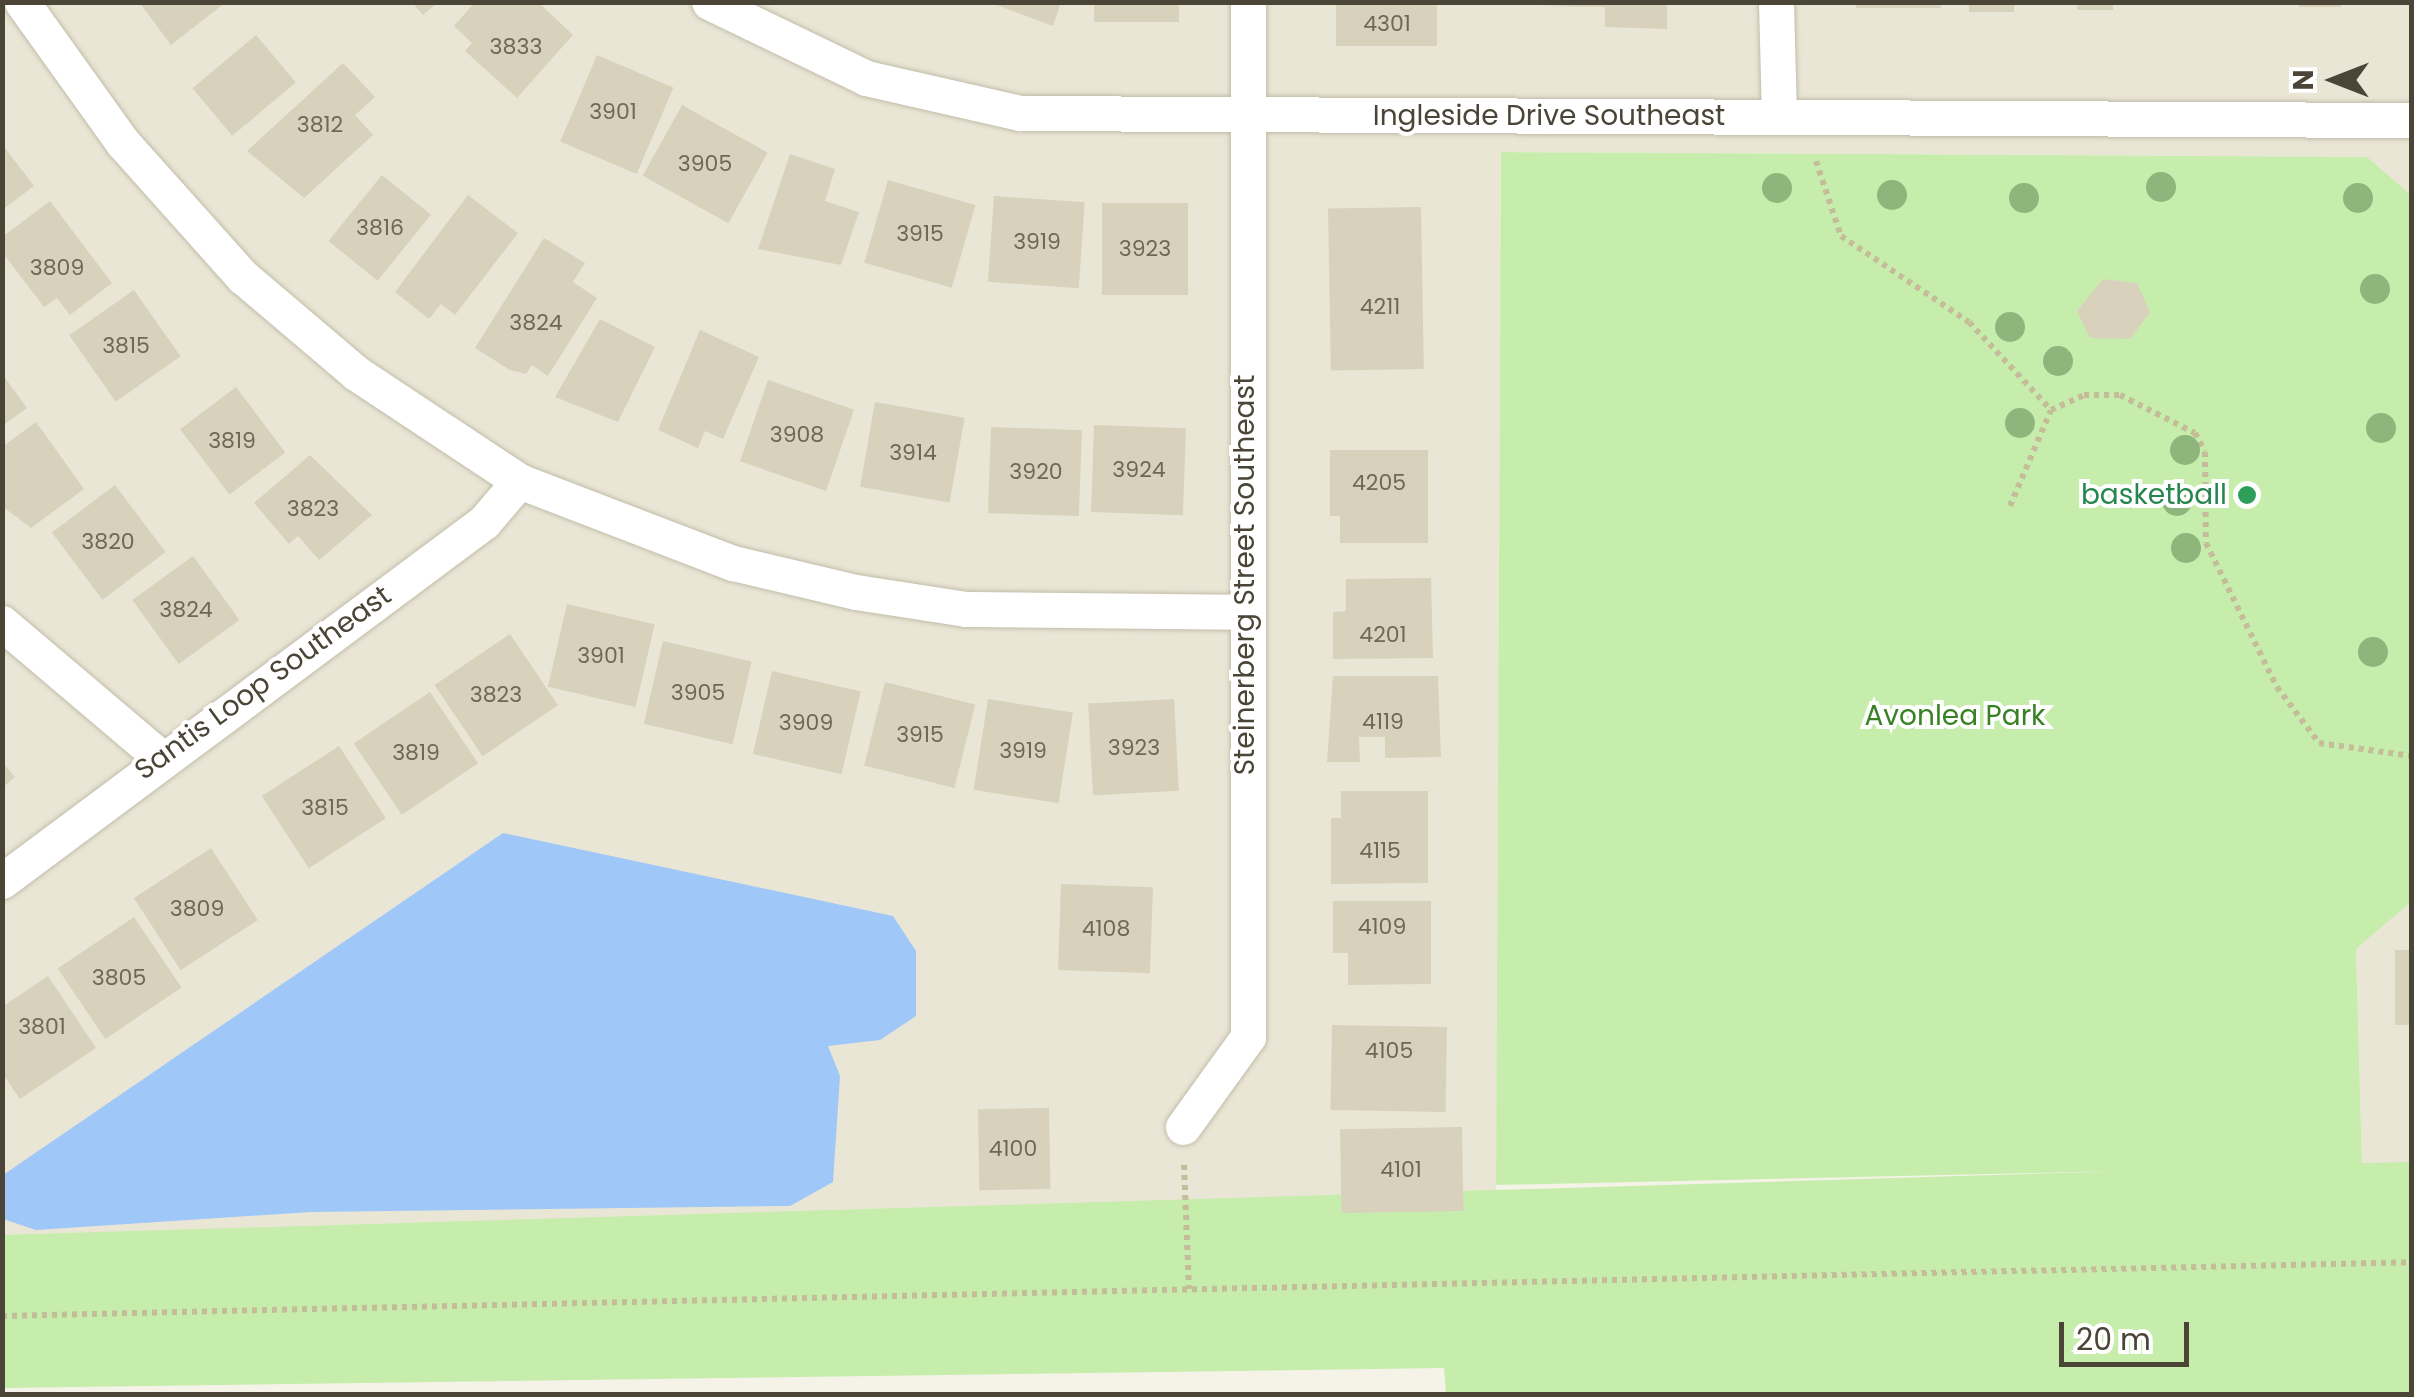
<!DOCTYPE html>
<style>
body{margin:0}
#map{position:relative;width:2414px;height:1397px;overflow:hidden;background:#f5f3e8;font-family:Poppins,sans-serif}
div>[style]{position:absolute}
.residential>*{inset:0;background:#eae6d6}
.green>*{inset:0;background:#c7edad}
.water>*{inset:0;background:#9fc7f7}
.building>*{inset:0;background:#d8d1bc;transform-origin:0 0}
.path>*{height:6px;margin-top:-3px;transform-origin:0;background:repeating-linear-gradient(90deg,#c5bc99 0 5px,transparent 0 10px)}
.roads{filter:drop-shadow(0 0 2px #c2bda9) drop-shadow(0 0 2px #c2bda9)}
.street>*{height:35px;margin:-17.5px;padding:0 17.5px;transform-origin:17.5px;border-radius:17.5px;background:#fff}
.trees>*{width:30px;height:30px;margin:-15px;border-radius:50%;background:#8eb57c}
.dots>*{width:28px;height:28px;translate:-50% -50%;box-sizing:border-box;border:5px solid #fff;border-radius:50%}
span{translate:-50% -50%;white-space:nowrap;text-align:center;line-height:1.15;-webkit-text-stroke:8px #fff;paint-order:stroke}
.number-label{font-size:22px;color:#6e6858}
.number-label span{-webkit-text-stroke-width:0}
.street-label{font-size:28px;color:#4a4536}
.leisure-label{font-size:28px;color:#27864d}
.right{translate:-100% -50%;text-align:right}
.park-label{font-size:28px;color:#398223}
.frame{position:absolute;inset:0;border:5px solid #4a4536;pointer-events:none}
.north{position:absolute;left:2284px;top:30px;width:100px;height:100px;-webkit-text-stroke:8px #fff;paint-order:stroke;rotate:270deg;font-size:28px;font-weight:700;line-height:40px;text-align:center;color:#4a4536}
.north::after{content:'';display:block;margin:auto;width:35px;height:45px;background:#4a4536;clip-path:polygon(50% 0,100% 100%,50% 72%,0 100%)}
.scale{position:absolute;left:2059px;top:1322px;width:130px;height:45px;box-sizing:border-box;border:5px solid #4a4536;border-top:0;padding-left:12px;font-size:30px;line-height:35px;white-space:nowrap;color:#4a4536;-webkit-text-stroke:8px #fff;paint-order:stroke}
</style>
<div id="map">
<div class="residential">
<div style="clip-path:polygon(2px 3px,2411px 3px,2411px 195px,2366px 157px,1501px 152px,1496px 1235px,3px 1279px)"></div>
<div style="clip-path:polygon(2411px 902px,2411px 1164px,2362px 1164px,2356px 949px)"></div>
</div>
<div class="green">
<div style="clip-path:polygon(1501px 152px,2367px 157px,2411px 195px,2411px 902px,2356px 949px,2362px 1163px,2411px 1162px,2411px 1394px,1446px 1394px,1444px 1368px,3px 1388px,2px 1235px,2126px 1171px,1496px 1185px)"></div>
</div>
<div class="water">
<div style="clip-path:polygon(503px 833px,893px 916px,916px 951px,916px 1016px,880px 1040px,828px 1046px,840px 1076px,833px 1182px,790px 1206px,311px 1212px,36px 1230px,3px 1219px,3px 1175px)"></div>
</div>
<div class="building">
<div style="clip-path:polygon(139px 2px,226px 2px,171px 45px)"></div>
<div style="clip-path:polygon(412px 2px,438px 2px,423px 15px)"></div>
<div style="clip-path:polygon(475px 2px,538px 2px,573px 35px,517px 98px,465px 51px,472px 43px,454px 26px)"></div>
<div style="clip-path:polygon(989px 2px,1061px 2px,1053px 26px)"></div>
<div style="left:1094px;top:2px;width:85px;height:20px"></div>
<div style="left:1336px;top:2px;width:101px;height:44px"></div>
<div style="clip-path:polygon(1667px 2px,1667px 29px,1605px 27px,1605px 7px,1541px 6px)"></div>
<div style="left:1856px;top:2px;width:85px;height:6px"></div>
<div style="left:1969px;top:2px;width:45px;height:10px"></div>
<div style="left:2077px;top:2px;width:36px;height:8px"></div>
<div style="left:2299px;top:2px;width:42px;height:5px"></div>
<div style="left:256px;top:35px;width:62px;height:83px;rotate:50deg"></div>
<div style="left:597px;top:55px;width:83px;height:94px;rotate:23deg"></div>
<div style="clip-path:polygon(343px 63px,375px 97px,355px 115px,373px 135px,304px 198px,247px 151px)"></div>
<div style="left:682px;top:105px;width:98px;height:81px;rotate:29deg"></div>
<div style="clip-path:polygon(2px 144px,34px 186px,2px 210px)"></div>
<div style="clip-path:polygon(790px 154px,835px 169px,825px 201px,859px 212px,841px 265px,758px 249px)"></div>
<div style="left:382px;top:175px;width:63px;height:85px;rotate:39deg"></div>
<div style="left:888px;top:180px;width:91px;height:86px;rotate:16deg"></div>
<div style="clip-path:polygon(468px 195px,518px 233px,455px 315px,441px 304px,429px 319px,395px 292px)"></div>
<div style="left:994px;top:196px;width:91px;height:86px;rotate:4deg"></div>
<div style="clip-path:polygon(50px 201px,112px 283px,70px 315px,57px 298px,44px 307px,2px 252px,2px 237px)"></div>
<div style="left:1102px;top:203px;width:86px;height:92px"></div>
<div style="left:1421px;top:207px;width:162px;height:93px;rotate:89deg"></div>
<div style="clip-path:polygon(544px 238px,585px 263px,573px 282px,597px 298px,548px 376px,532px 365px,526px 374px,510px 370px,475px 348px)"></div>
<div style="clip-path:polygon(2103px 279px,2137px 283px,2150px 312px,2130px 339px,2090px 338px,2077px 311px)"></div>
<div style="left:134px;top:290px;width:81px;height:79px;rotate:55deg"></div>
<div style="clip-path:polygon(600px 319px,655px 347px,618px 422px,555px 397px)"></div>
<div style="clip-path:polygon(700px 330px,759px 357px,723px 439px,705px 431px,698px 448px,658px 430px)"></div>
<div style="clip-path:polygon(2px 374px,27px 408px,2px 426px)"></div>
<div style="left:768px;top:380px;width:91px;height:86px;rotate:19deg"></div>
<div style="left:236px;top:387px;width:82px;height:70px;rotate:53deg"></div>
<div style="left:875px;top:402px;width:91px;height:86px;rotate:10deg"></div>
<div style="clip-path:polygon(36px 422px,84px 489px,31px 528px,2px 506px,2px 447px)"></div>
<div style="left:1094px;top:425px;width:92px;height:87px;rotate:2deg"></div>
<div style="left:991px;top:427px;width:91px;height:86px;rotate:2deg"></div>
<div style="clip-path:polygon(1330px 450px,1428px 450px,1428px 543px,1340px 543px,1340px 516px,1330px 516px)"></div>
<div style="clip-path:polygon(310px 455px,372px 515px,319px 560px,298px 536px,289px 544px,254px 503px)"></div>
<div style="left:115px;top:485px;width:84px;height:79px;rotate:53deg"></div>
<div style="left:193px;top:556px;width:79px;height:75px;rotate:54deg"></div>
<div style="clip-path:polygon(1431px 578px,1433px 658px,1333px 659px,1333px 612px,1346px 611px,1346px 579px)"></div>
<div style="left:567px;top:604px;width:90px;height:85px;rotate:13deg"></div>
<div style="left:510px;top:634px;width:86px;height:91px;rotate:56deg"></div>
<div style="left:663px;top:641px;width:91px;height:85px;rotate:13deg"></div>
<div style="left:772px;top:671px;width:91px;height:85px;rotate:13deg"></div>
<div style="clip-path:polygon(1333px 676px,1438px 676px,1441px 757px,1385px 758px,1385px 737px,1359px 737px,1360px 762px,1327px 762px)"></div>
<div style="left:885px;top:682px;width:93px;height:86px;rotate:14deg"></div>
<div style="left:430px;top:692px;width:86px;height:92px;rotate:56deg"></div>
<div style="left:988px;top:699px;width:86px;height:92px;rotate:9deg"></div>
<div style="left:1174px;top:699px;width:92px;height:86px;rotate:87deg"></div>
<div style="left:339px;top:746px;width:86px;height:92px;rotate:57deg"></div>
<div style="clip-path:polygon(2px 762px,15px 777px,2px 788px)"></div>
<div style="clip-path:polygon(1341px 791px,1428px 791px,1428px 883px,1331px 884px,1331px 818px,1341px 818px)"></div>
<div style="left:211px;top:848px;width:86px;height:92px;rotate:57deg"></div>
<div style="left:1061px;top:884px;width:92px;height:86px;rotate:2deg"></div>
<div style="clip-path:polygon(1333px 901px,1431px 901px,1431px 984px,1348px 985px,1348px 953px,1333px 953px)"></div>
<div style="left:134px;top:917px;width:85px;height:92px;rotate:56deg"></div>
<div style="left:2395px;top:950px;width:17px;height:75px"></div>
<div style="clip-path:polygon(48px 976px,96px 1048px,20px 1099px,2px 1073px,2px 1007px)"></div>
<div style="left:1332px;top:1025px;width:115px;height:85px;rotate:1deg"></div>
<div style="left:1049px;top:1108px;width:81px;height:71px;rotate:89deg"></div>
<div style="left:1462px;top:1127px;width:84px;height:122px;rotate:89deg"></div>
</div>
<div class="path">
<div style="left:1816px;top:161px;width:79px;rotate:71.6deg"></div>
<div style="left:1841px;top:236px;width:154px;rotate:33.9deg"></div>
<div style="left:1969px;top:322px;width:120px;rotate:47deg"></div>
<div style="left:2051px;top:410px;width:36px;rotate:-24deg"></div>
<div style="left:2084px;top:395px;width:36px"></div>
<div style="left:2120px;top:395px;width:84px;rotate:26.9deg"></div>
<div style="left:2195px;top:433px;width:21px;rotate:62deg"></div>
<div style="left:2205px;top:452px;width:91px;rotate:89.4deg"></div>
<div style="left:2206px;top:543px;width:161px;rotate:63.8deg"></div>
<div style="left:2277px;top:687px;width:70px;rotate:53.1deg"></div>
<div style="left:2319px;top:743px;width:94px;rotate:8deg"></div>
<div style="left:2010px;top:506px;width:104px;rotate:-66.9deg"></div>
<div style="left:1184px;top:1165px;width:124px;rotate:87.7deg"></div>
<div style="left:2px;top:1316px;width:2411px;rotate:-1.28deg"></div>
</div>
<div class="roads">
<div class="street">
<div style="left:22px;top:2px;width:173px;rotate:54.4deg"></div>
<div style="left:123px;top:143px;width:180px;rotate:48.2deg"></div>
<div style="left:243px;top:277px;width:148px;rotate:40.3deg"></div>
<div style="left:356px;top:373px;width:196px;rotate:33.5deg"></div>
<div style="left:519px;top:481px;width:229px;rotate:21deg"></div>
<div style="left:733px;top:563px;width:126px;rotate:13.3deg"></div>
<div style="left:856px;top:592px;width:111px;rotate:8.8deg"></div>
<div style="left:966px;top:609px;width:277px;rotate:0.6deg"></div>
<div style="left:709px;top:2px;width:174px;rotate:25.8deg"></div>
<div style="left:866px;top:78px;width:158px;rotate:12.8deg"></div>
<div style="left:1020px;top:113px;width:1392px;rotate:0.29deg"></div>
<div style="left:1776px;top:2px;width:113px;rotate:88.5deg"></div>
<div style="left:2px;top:623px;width:206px;rotate:40.3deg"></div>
<div style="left:2px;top:881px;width:601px;rotate:-36.68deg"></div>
<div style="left:484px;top:522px;width:54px;rotate:-49.5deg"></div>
<div style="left:1183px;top:1127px;width:111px;rotate:-54.2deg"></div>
<div style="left:1248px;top:1037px;width:1035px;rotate:-90deg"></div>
</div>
</div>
<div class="trees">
<div style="left:2161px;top:187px"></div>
<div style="left:1777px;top:188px"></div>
<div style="left:1892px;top:195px"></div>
<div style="left:2024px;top:198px"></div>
<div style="left:2358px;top:198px"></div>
<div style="left:2375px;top:289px"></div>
<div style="left:2010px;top:327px"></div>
<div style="left:2058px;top:361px"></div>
<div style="left:2020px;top:423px"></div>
<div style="left:2381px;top:428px"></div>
<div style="left:2185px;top:450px"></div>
<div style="left:2177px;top:501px"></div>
<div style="left:2186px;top:548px"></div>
<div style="left:2373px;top:652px"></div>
</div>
<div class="dots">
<div style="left:2247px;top:495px;background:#2e9e5b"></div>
</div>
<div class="number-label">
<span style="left:1387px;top:24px">4301</span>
<span style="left:516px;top:47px">3833</span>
<span style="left:613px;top:112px">3901</span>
<span style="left:320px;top:125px">3812</span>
<span style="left:705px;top:164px">3905</span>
<span style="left:380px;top:228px">3816</span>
<span style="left:920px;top:234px">3915</span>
<span style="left:1037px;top:242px">3919</span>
<span style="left:1145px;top:249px">3923</span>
<span style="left:57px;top:268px">3809</span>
<span style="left:1380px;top:307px">4211</span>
<span style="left:536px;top:323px">3824</span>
<span style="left:126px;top:346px">3815</span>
<span style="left:797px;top:435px">3908</span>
<span style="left:232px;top:441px">3819</span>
<span style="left:913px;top:453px">3914</span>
<span style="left:1139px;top:470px">3924</span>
<span style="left:1036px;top:472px">3920</span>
<span style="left:1379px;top:483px">4205</span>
<span style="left:313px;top:509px">3823</span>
<span style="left:108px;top:542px">3820</span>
<span style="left:186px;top:610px">3824</span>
<span style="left:1383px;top:635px">4201</span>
<span style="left:601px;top:656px">3901</span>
<span style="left:698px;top:693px">3905</span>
<span style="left:496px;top:695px">3823</span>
<span style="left:1383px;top:722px">4119</span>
<span style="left:806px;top:723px">3909</span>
<span style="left:920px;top:735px">3915</span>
<span style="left:1134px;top:748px">3923</span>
<span style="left:1023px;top:751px">3919</span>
<span style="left:416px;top:753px">3819</span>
<span style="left:325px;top:808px">3815</span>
<span style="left:1380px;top:851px">4115</span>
<span style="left:197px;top:909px">3809</span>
<span style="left:1382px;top:927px">4109</span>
<span style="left:1106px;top:929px">4108</span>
<span style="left:119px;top:978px">3805</span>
<span style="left:42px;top:1027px">3801</span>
<span style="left:1389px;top:1051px">4105</span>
<span style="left:1013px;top:1149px">4100</span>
<span style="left:1401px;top:1170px">4101</span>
</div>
<div class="street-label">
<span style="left:1549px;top:116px">Ingleside Drive Southeast</span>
<span style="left:1245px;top:575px;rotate:-90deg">Steinerberg Street Southeast</span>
<span style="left:263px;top:683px;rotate:-36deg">Santis Loop Southeast</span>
</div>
<div class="leisure-label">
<span class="right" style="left:2227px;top:495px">basketball</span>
</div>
<div class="park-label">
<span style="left:1955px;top:716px">Avonlea Park</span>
</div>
<div class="frame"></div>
<div class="north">N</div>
<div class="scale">20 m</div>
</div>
